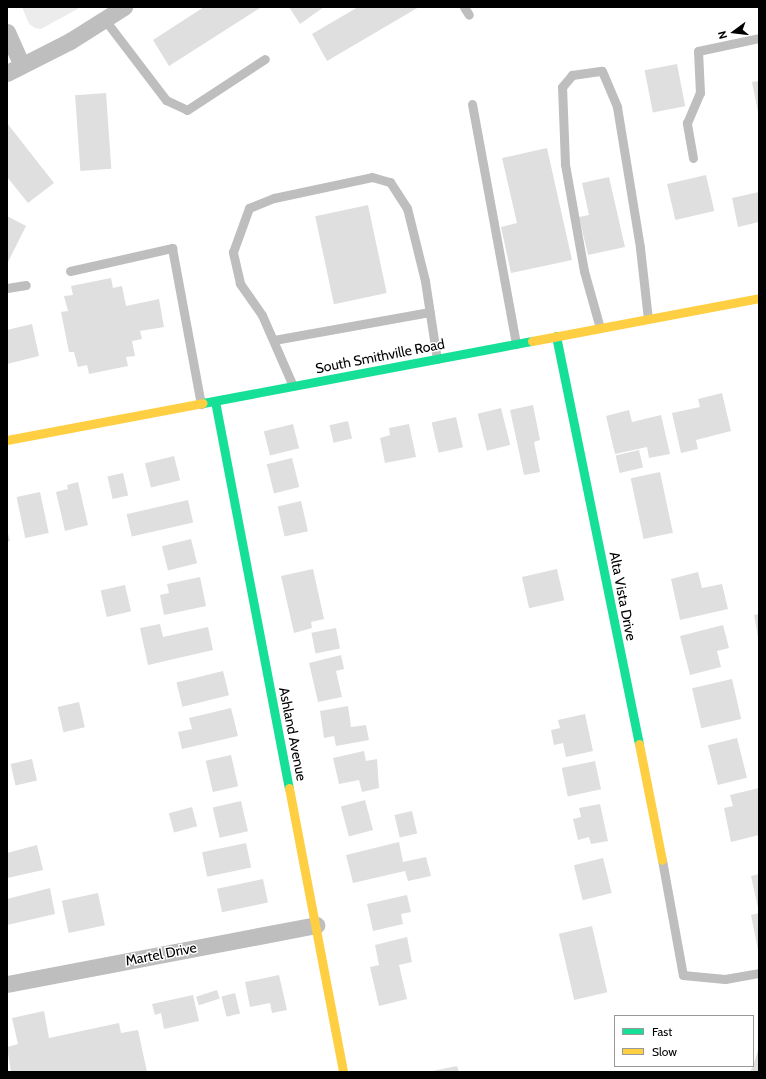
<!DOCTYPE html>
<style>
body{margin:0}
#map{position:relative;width:766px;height:1079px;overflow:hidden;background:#fff;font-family:Cabin,sans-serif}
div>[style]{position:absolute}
.green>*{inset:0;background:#ececec}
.building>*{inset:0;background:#dfdfdf;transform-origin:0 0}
.lane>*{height:9px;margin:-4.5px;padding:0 4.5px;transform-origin:4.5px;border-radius:4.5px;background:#bebebe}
.street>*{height:17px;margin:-8.5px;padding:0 8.5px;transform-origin:8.5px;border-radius:8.5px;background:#bebebe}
.fast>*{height:9px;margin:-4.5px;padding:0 4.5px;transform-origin:4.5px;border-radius:4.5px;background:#16e098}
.slow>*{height:9px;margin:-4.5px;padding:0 4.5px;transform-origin:4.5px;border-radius:4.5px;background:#ffcf43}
span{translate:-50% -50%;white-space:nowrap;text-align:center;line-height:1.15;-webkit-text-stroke:3px #fff;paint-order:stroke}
.street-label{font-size:14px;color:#000}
.frame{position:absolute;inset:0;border:8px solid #000;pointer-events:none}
.legend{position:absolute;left:614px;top:1015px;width:140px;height:52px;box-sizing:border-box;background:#fff;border:1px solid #999;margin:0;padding:5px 7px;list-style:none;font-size:12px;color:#000}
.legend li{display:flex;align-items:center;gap:8px;height:20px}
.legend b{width:20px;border:1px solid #999}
.north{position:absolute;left:714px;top:12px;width:40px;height:40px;-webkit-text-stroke:3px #fff;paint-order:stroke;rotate:255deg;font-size:11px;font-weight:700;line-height:16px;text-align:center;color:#000}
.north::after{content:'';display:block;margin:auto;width:14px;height:18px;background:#000;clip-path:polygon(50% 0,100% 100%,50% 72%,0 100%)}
</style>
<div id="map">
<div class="green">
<div style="clip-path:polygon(22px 7px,81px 7px,41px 29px,35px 28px,29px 24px)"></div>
</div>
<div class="building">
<div style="clip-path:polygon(204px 7px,260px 8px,169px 66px,153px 40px)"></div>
<div style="clip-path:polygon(289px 7px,324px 7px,300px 24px)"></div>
<div style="clip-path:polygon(358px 7px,419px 7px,327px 61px,312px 34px)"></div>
<div style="left:677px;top:64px;width:43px;height:33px;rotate:79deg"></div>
<div style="clip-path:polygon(759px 81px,759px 112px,758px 112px,752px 82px)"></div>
<div style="left:106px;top:93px;width:76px;height:31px;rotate:86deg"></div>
<div style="clip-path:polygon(7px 123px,54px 183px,28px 203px,7px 177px)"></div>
<div style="clip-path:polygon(547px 148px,572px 260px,511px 273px,501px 227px,517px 223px,502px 158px)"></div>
<div style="left:706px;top:175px;width:37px;height:40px;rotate:77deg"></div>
<div style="clip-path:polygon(609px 177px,625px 247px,588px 255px,579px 217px,589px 215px,582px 183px)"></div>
<div style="clip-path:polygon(759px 192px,759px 222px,738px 227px,732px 198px)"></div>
<div style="left:368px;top:205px;width:90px;height:54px;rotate:78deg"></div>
<div style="clip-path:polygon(7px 216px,26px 226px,7px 264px)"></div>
<div style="clip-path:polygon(111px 278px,113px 288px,122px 286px,126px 306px,159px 299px,164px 327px,140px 331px,142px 339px,132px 341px,135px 356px,126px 357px,128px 366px,89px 374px,87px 365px,78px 367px,74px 352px,69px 352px,61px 312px,68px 311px,64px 296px,73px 295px,71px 286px)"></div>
<div style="clip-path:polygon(32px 324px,39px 356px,7px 364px,7px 330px)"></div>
<div style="clip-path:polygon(722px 393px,731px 431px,696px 440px,698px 449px,681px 453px,672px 413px,700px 407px,698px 399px)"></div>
<div style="clip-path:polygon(533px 405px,540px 440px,534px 442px,540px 472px,524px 475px,510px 410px)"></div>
<div style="left:501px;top:408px;width:38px;height:24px;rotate:76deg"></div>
<div style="clip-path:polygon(629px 410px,632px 422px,661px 415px,670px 454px,649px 458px,647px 447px,615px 454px,606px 416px)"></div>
<div style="left:456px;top:417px;width:31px;height:25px;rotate:77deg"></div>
<div style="left:348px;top:421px;width:18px;height:19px;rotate:77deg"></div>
<div style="left:293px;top:424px;width:25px;height:30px;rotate:76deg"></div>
<div style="clip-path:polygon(409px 424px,416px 457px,385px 463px,380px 438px,390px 435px,389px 428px)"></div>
<div style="left:639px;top:450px;width:18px;height:24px;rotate:77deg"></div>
<div style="left:174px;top:456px;width:25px;height:30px;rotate:76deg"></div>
<div style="left:292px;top:458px;width:30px;height:26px;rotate:76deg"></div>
<div style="left:660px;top:472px;width:62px;height:30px;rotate:78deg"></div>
<div style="left:123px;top:473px;width:23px;height:16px;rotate:77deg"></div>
<div style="clip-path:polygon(78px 482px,88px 525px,65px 531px,56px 492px,68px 489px,67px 485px)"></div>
<div style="left:40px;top:492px;width:42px;height:24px;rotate:78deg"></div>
<div style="left:188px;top:500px;width:23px;height:63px;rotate:77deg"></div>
<div style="left:301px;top:501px;width:31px;height:24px;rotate:77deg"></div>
<div style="clip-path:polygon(7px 530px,10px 541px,7px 542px)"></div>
<div style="left:191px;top:539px;width:25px;height:30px;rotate:76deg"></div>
<div style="clip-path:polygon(313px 569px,324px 619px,311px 622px,312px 628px,294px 633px,281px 576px)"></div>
<div style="left:557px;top:569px;width:32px;height:36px;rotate:77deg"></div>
<div style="clip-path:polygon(698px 572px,702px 588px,722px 584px,728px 609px,680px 620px,671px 579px)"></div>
<div style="clip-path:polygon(200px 577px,206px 606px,164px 615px,160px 595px,169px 593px,167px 584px)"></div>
<div style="left:125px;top:585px;width:27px;height:25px;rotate:77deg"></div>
<div style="clip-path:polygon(759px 614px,759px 637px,758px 637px,754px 615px)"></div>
<div style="clip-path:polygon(160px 624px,163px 637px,208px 627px,213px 650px,148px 665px,140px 628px)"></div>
<div style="clip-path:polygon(723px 625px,729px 648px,717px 651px,721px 667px,690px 675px,680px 636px)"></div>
<div style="left:336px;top:628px;width:21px;height:25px;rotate:79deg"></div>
<div style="clip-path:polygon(341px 655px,344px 669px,336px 671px,342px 697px,318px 702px,309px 663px)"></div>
<div style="left:223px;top:671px;width:25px;height:48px;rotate:76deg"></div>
<div style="left:732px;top:679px;width:41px;height:41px;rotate:77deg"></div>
<div style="left:79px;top:702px;width:26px;height:22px;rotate:77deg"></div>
<div style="clip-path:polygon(348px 706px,351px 727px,366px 725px,369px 740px,336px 746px,334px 736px,324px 738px,320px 711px)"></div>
<div style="clip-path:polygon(231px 708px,238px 736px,182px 749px,178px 732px,192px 729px,189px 718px)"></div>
<div style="clip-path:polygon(585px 714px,593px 751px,566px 757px,563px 743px,554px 745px,551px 730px,560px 728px,558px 720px)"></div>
<div style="left:737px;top:738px;width:41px;height:30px;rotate:76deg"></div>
<div style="clip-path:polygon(364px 751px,366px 761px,377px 759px,379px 788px,362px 792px,359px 780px,339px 784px,333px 758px)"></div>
<div style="left:231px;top:755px;width:32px;height:26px;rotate:77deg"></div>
<div style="left:32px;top:759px;width:22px;height:22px;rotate:77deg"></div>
<div style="left:595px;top:761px;width:29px;height:34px;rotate:78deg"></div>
<div style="clip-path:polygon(759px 788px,759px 835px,731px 842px,724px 808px,733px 806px,730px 795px)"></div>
<div style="left:365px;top:800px;width:31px;height:25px;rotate:75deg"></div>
<div style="left:241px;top:801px;width:31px;height:29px;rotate:77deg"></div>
<div style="clip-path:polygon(600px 804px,608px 841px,591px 844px,589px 837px,578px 840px,573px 819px,581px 817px,579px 808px)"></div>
<div style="left:192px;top:807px;width:20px;height:24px;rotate:75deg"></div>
<div style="left:412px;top:811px;width:23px;height:18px;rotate:77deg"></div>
<div style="clip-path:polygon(399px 842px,403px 862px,426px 857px,431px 876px,408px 881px,405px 871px,353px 883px,346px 855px)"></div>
<div style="left:246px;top:843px;width:25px;height:45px;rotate:78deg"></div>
<div style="clip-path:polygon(37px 845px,43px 870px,7px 878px,7px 853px)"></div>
<div style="left:603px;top:858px;width:36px;height:30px;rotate:76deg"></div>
<div style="clip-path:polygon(759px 874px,759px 908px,758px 908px,751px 876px)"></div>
<div style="left:263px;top:879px;width:24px;height:47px;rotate:78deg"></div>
<div style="clip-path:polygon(50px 888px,55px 914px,7px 925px,7px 899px)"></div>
<div style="left:98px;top:893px;width:33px;height:37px;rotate:78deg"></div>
<div style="clip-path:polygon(407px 895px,411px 912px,401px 914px,403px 924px,373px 931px,367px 904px)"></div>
<div style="clip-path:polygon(759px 913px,759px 950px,758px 950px,751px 915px)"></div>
<div style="left:592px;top:926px;width:68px;height:34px;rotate:77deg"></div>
<div style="clip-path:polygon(407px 937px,412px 962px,399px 965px,407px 999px,379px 1006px,370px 967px,379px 965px,375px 945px)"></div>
<div style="clip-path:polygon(279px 975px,287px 1010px,272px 1013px,270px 1003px,250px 1007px,245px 982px)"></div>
<div style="left:217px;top:990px;width:9px;height:22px;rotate:72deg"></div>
<div style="left:235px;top:993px;width:21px;height:14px;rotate:76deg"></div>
<div style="clip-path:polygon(193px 995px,199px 1021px,164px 1029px,161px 1013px,155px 1015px,152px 1004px)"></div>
<div style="clip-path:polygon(44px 1011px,49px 1038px,119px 1023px,121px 1033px,138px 1030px,147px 1072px,11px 1072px,7px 1047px,18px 1044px,12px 1018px)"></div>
<div style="clip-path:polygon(759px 1047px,759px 1072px,750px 1072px,753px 1066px)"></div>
<div style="clip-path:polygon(457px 1066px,459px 1072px,432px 1072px,432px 1071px)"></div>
</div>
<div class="lane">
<div style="left:464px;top:7px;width:9px;rotate:58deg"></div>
<div style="left:105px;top:20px;width:101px;rotate:52.7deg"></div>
<div style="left:166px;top:100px;width:23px;rotate:25deg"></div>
<div style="left:187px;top:110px;width:93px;rotate:-33.2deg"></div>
<div style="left:472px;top:104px;width:244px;rotate:79.6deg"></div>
<div style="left:693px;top:158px;width:36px;rotate:-100deg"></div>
<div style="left:687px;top:123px;width:33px;rotate:-67deg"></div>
<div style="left:700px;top:93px;width:42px;rotate:-92.7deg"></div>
<div style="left:698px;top:51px;width:62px;rotate:-12deg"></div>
<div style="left:70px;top:271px;width:105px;rotate:-12.7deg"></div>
<div style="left:172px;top:248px;width:159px;rotate:79.5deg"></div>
<div style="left:7px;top:288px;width:19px;rotate:-9deg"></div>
<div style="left:600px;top:328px;width:59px;rotate:-105.7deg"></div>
<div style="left:584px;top:271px;width:109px;rotate:-100.1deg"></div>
<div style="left:565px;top:164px;width:77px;rotate:-92.2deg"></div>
<div style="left:562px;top:87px;width:16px;rotate:-50deg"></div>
<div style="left:572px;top:75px;width:30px;rotate:-8deg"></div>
<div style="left:602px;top:71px;width:39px;rotate:67deg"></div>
<div style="left:617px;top:107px;width:143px;rotate:80.7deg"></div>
<div style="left:640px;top:248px;width:71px;rotate:83.6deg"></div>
<div style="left:274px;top:340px;width:158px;rotate:-10.2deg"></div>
<div style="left:293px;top:386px;width:77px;rotate:-113.6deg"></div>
<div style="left:262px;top:315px;width:39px;rotate:-125deg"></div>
<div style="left:240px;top:283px;width:32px;rotate:-103deg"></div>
<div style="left:233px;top:252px;width:47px;rotate:-70deg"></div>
<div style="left:249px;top:208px;width:27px;rotate:-22deg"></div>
<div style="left:274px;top:198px;width:100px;rotate:-12.1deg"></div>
<div style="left:372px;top:177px;width:19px;rotate:16deg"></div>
<div style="left:390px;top:182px;width:31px;rotate:57deg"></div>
<div style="left:407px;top:208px;width:75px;rotate:76.1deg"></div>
<div style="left:425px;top:281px;width:79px;rotate:81.3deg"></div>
<div style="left:662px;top:860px;width:117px;rotate:79.7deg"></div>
<div style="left:683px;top:975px;width:42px;rotate:5.4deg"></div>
<div style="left:725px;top:979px;width:35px;rotate:-10deg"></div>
</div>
<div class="street">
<div style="left:7px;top:32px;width:36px;rotate:66deg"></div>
<div style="left:7px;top:73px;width:71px;rotate:-26.9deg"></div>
<div style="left:70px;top:41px;width:64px;rotate:-32.2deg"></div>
<div style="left:7px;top:984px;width:315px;rotate:-10.8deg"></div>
</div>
<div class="fast">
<div style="left:556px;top:336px;width:416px;rotate:78.5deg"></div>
<div style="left:215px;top:401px;width:394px;rotate:79.2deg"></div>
<div style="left:203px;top:403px;width:335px;rotate:-10.7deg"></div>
</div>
<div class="slow">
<div style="left:532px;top:341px;width:231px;rotate:-10.7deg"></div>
<div style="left:7px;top:440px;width:199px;rotate:-10.7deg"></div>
<div style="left:639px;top:744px;width:118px;rotate:78.8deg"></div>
<div style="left:289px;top:788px;width:289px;rotate:79.2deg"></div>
</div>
<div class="street-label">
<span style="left:380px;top:356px;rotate:-11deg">South Smithville Road</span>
<span style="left:623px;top:596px;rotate:79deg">Alta Vista Drive</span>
<span style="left:293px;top:734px;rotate:79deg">Ashland Avenue</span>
<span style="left:161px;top:954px;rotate:-11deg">Martel Drive</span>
</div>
<div class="frame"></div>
<ul class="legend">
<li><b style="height:5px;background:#16e098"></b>Fast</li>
<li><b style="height:5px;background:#ffcf43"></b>Slow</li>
</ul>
<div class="north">N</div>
</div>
